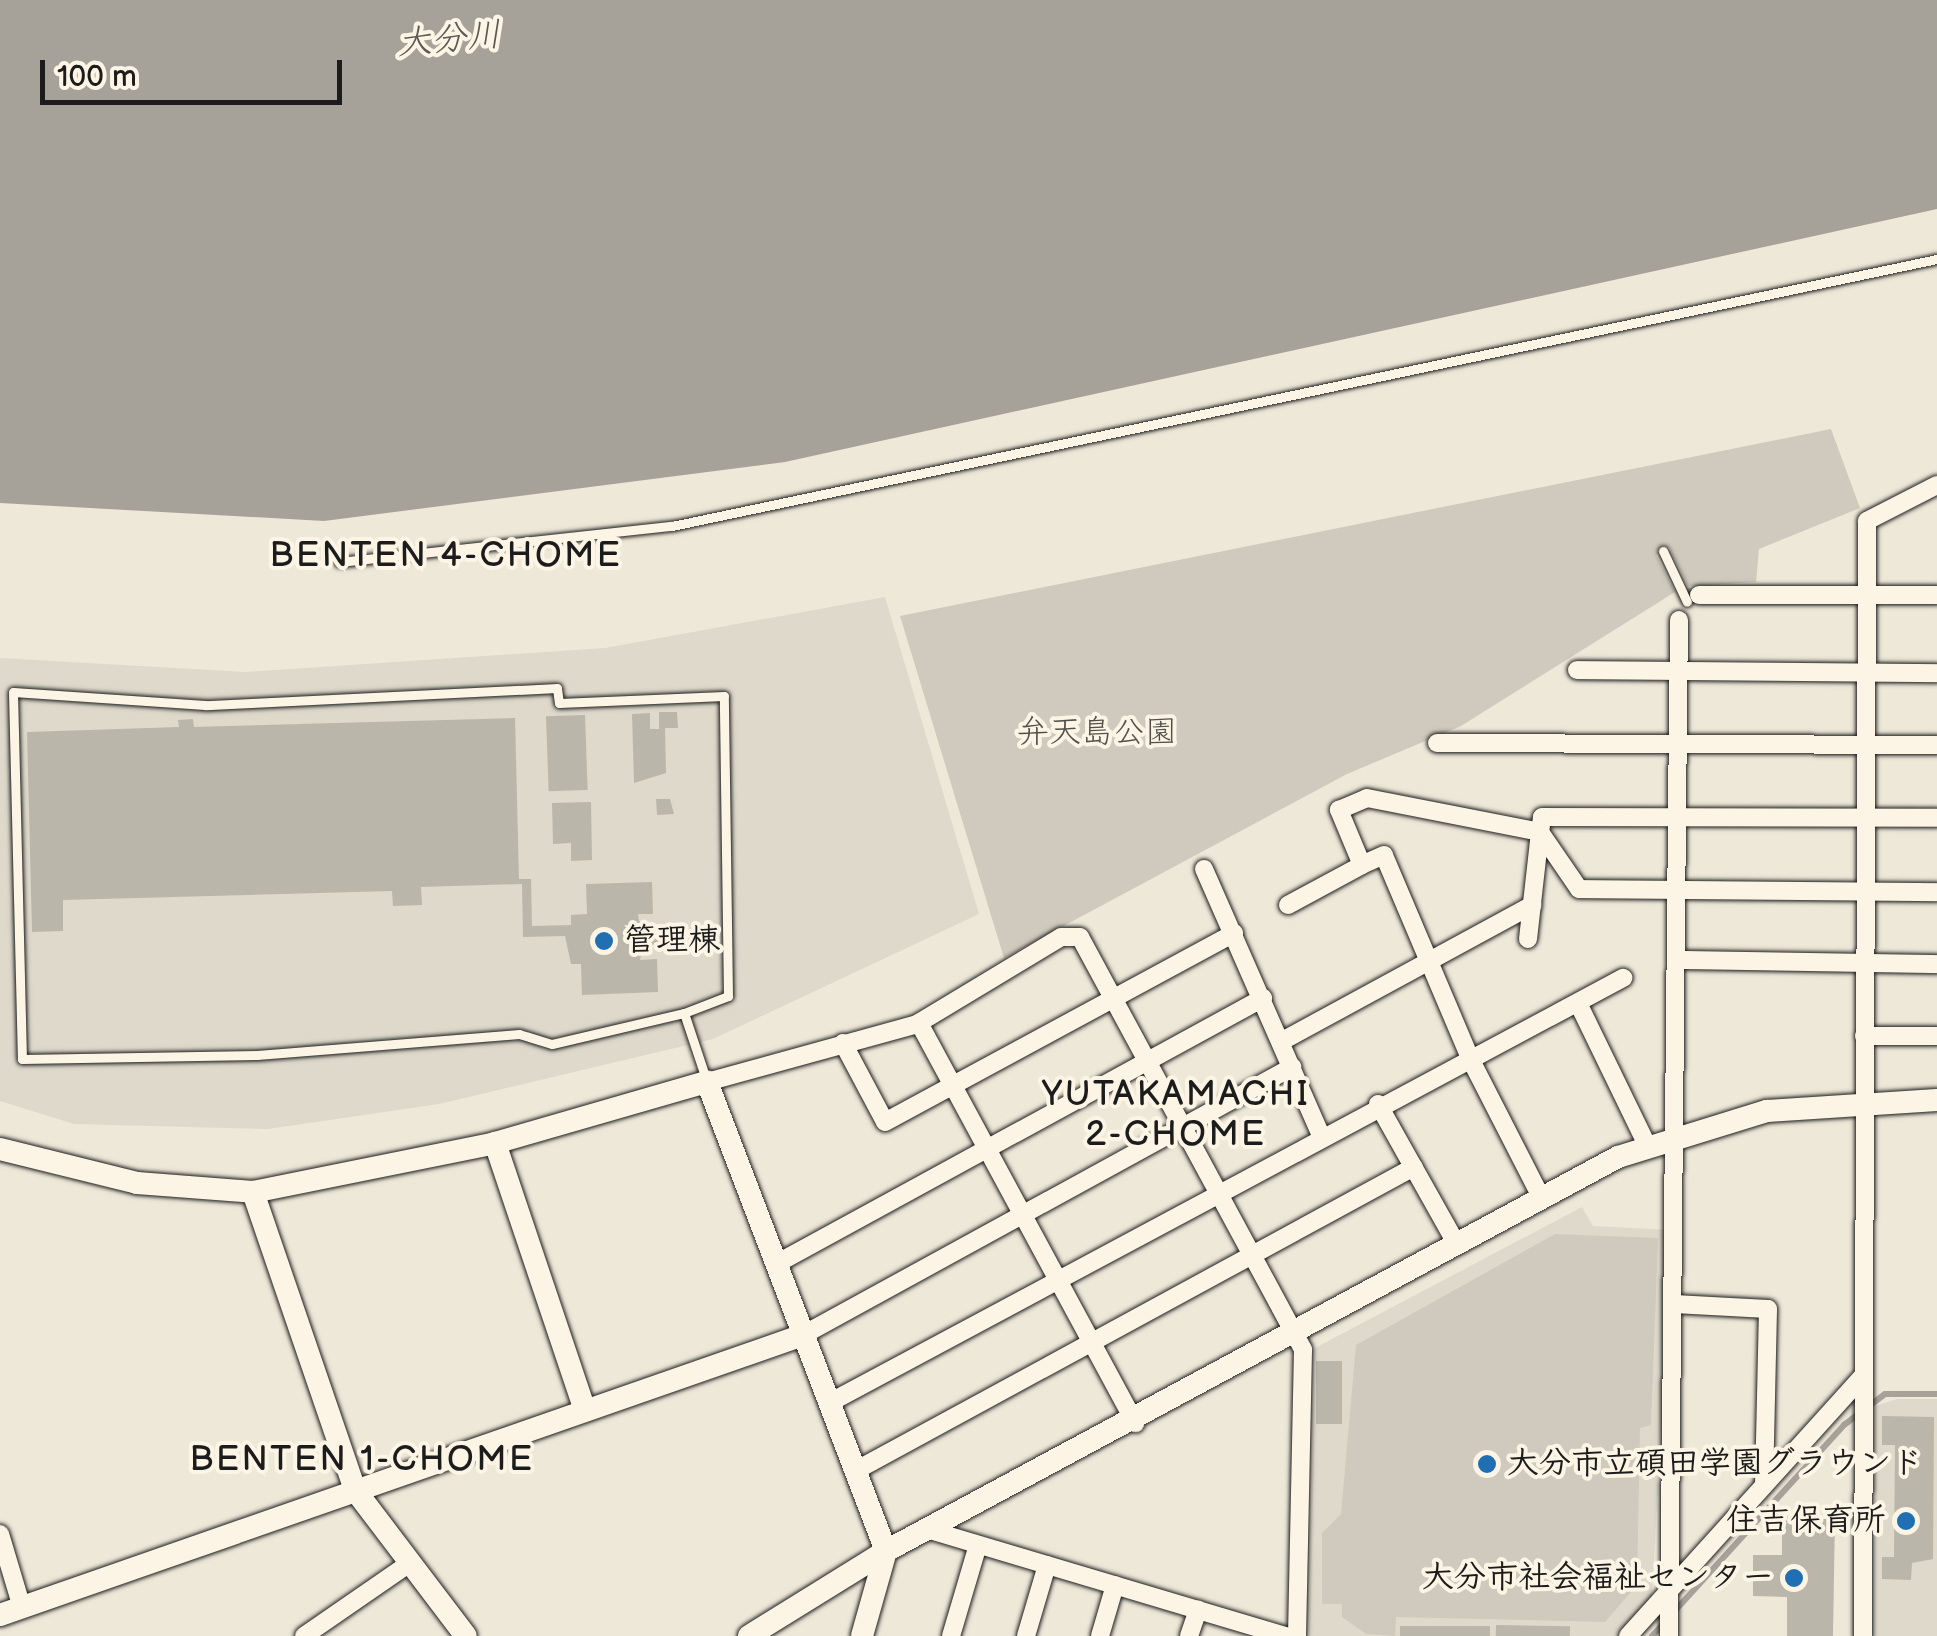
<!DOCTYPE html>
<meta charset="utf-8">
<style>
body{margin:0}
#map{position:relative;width:1937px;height:1636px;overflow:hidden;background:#eee8d9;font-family:"Balsamiq Sans","Klee One",sans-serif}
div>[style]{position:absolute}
.built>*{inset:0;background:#ded9cb}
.green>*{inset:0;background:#cfcabd}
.water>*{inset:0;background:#a7a299}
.stream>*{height:6px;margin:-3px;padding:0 3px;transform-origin:3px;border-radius:3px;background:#a7a299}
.building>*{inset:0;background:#bab6aa;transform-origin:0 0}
.roads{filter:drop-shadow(0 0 2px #1c1c1c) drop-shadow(0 0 2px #1c1c1c)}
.lane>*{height:9px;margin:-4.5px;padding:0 4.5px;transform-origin:4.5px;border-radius:4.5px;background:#fcf5e5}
.street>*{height:18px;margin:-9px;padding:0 9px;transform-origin:9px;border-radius:9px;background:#fcf5e5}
.secondary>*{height:22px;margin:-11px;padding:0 11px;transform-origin:11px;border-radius:11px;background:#fcf5e5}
.dots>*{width:28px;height:28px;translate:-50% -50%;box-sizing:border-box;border:5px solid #fcf5e5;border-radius:50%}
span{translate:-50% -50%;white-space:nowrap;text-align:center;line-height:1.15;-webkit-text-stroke:8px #fcf5e5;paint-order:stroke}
.park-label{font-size:32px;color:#52504c}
.poi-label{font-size:32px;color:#1c1c1c;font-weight:700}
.left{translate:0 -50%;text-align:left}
.right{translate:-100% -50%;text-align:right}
.water-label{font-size:35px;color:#5b5854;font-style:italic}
.neighbourhood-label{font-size:35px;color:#1c1c1c;letter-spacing:2.5px}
.scale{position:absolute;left:40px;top:60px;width:302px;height:45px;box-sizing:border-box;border:5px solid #1c1c1c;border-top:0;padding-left:12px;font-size:30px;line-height:35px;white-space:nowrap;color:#1c1c1c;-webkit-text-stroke:8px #fcf5e5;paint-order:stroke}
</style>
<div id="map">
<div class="built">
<div style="clip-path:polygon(885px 597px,979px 914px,713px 1039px,439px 1104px,268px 1129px,74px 1124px,0 1101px,0 658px,245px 672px,605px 648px)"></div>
<div style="clip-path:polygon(1582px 1207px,1593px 1226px,1672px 1230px,1652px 1595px,1618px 1636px,1309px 1636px,1315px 1348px)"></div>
<div style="clip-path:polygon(1897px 1399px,1937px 1399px,1937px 1636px,1875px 1636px,1875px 1406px)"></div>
</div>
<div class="green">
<div style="clip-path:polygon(1831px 429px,1860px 508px,1759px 549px,1756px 582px,1688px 586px,1669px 547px,1656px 555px,1675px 592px,1461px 726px,1347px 774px,1004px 958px,900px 616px)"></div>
<div style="clip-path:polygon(1555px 1234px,1658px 1238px,1651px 1425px,1640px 1428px,1637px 1585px,1605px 1622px,1396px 1617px,1395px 1636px,1366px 1634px,1342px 1617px,1342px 1604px,1322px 1604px,1322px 1533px,1341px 1514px,1356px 1345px)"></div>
</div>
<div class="water">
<div style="clip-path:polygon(0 0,1937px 0,1937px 209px,785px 462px,324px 521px,0 503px)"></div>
</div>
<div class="stream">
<div style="left:1672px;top:1614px;width:256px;rotate:-47.7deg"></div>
<div style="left:1844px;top:1425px;width:51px;rotate:-37.1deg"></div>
<div style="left:1885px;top:1394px;width:52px"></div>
<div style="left:1652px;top:1636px;width:18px;rotate:-47deg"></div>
</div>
<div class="building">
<div style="clip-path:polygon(659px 712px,677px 712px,678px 728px,665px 728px,666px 773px,634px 783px,632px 714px,650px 713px,650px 729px,659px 729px)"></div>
<div style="left:585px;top:715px;width:75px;height:39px;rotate:88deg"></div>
<div style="clip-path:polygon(515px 718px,519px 879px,531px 879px,532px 926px,571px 925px,571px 915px,587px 914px,586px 884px,652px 882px,653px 914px,638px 914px,639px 921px,663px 927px,663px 945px,643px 946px,640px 960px,657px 959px,658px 992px,582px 995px,581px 964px,571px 964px,565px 936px,523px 937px,522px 884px,421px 887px,422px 905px,393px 906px,392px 891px,63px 900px,63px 931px,32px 932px,27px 732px,179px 727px,178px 720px,193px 719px,194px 727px)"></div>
<div style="clip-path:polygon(656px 799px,670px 799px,674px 814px,657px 815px)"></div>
<div style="clip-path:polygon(591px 802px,592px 860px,571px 861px,571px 843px,553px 844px,552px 803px)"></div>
<div style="left:1316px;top:1361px;width:26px;height:63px"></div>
<div style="clip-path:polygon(1882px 1416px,1934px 1417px,1933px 1559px,1912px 1563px,1911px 1580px,1882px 1579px,1882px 1557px,1894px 1557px,1895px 1445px,1882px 1445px)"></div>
<div style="clip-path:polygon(1782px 1517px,1835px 1517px,1833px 1636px,1787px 1636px,1787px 1597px,1753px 1596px,1753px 1555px,1782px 1555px)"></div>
<div style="left:1496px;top:1625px;width:74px;height:11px;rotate:1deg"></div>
<div style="left:1490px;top:1626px;width:10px;height:90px;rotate:90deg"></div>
</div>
<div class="roads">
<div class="lane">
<div style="left:1663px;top:551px;width:56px;rotate:64.8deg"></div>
<div style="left:339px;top:562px;width:335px;rotate:-6.2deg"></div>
<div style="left:672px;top:526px;width:1293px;rotate:-11.92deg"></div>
<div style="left:684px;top:1013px;width:47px;rotate:-21.1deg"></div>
<div style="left:728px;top:996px;width:300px;rotate:-90.8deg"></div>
<div style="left:724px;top:696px;width:165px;rotate:177.6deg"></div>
<div style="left:559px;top:703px;width:15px;rotate:-98deg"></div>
<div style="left:557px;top:688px;width:352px;rotate:177.2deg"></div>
<div style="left:205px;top:705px;width:192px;rotate:-176.1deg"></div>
<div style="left:13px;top:692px;width:367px;rotate:88.6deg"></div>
<div style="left:22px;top:1059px;width:235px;rotate:-1deg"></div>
<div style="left:257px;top:1055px;width:263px;rotate:-4.6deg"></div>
<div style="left:519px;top:1034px;width:34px;rotate:17deg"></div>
<div style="left:552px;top:1044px;width:136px;rotate:-13.2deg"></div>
<div style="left:684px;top:1013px;width:70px;rotate:71.6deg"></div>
</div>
<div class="street">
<div style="left:1699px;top:595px;width:238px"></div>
<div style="left:1577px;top:670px;width:360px;rotate:0.5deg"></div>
<div style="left:1437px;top:743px;width:500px;rotate:0.23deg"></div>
<div style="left:1204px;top:869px;width:291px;rotate:66.3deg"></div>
<div style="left:1288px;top:905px;width:84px;rotate:-28.4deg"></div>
<div style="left:1528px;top:939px;width:108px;rotate:-83.6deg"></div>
<div style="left:1540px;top:832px;width:69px;rotate:55.6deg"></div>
<div style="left:1579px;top:889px;width:358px;rotate:0.5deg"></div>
<div style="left:1679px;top:960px;width:258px;rotate:0.9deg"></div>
<div style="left:1578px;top:1003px;width:160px;rotate:64.1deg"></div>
<div style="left:919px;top:1023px;width:455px;rotate:61.6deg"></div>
<div style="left:1864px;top:1036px;width:73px"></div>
<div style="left:1282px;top:1041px;width:285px;rotate:-28.5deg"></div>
<div style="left:843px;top:1043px;width:89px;rotate:62deg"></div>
<div style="left:885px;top:1122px;width:397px;rotate:-28.4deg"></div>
<div style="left:707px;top:1082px;width:218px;rotate:-15.4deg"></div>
<div style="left:917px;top:1024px;width:168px;rotate:-31.1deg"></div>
<div style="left:1061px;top:937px;width:19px"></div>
<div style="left:1080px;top:937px;width:469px;rotate:61.6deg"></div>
<div style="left:1303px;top:1350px;width:286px;rotate:91.2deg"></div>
<div style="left:1378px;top:1104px;width:162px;rotate:60.7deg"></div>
<div style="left:1542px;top:1199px;width:158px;rotate:-117.1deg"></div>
<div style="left:1470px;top:1058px;width:220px;rotate:-113deg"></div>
<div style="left:1384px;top:855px;width:24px;rotate:156deg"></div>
<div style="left:1362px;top:865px;width:60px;rotate:-112.7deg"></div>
<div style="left:1339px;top:810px;width:30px;rotate:-23deg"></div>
<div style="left:1367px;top:798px;width:176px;rotate:11.1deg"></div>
<div style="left:1540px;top:832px;width:15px;rotate:-82deg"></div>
<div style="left:1542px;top:817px;width:395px;rotate:0.1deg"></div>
<div style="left:776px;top:1264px;width:555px;rotate:-28.64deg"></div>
<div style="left:1674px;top:1304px;width:94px;rotate:3deg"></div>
<div style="left:1768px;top:1309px;width:176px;rotate:91.3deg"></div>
<div style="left:803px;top:1335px;width:558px;rotate:-28.73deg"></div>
<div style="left:829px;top:1403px;width:901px;rotate:-28.16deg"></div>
<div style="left:855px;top:1471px;width:636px;rotate:-28.54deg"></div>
<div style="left:933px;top:1531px;width:368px;rotate:16.6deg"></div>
<div style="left:0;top:1534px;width:77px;rotate:73.4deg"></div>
<div style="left:304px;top:1636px;width:129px;rotate:-34.6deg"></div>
<div style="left:951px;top:1636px;width:95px;rotate:-73.5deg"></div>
<div style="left:1026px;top:1636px;width:74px;rotate:-73.5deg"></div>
<div style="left:1100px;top:1636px;width:53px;rotate:-73.6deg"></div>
<div style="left:1189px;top:1636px;width:28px;rotate:-71deg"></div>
<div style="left:1628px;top:1636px;width:350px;rotate:-47.9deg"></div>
<div style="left:1669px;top:1636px;width:1016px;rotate:-89.44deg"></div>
<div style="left:1863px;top:1636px;width:1115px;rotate:-89.79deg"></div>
<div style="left:1867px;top:521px;width:79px;rotate:-27.2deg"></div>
</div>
<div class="secondary">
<div style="left:495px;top:1143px;width:282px;rotate:71.4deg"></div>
<div style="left:0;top:1149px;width:141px;rotate:13.9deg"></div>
<div style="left:137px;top:1183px;width:116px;rotate:4.4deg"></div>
<div style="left:253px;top:1192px;width:247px;rotate:-11.4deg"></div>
<div style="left:495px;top:1143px;width:221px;rotate:-16.1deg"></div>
<div style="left:707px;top:1082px;width:502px;rotate:69.11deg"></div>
<div style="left:886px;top:1551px;width:88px;rotate:105.8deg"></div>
<div style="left:253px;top:1192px;width:315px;rotate:71.1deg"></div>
<div style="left:355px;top:1490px;width:183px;rotate:52.8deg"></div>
<div style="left:0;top:1615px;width:850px;rotate:-19.22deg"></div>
<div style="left:749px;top:1636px;width:161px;rotate:-31.8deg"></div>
<div style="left:886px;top:1551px;width:831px;rotate:-28.29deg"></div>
<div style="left:1618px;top:1157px;width:156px;rotate:-17.2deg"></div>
<div style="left:1767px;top:1111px;width:170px;rotate:-3.7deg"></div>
</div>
</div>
<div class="dots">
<div style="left:604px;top:941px;background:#1f6fb2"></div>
<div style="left:1487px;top:1464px;background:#1f6fb2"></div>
<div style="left:1906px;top:1521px;background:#1f6fb2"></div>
<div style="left:1794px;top:1578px;background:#1f6fb2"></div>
</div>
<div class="park-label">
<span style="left:1097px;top:733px">弁天島公園</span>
</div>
<div class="poi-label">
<span class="left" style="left:624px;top:941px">管理棟</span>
<span class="left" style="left:1507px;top:1464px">大分市立碩田学園グラウンド</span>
<span class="right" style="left:1886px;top:1521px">住吉保育所</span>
<span class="right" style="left:1774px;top:1578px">大分市社会福祉センター</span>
</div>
<div class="water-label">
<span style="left:449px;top:40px;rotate:-5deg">大分川</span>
</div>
<div class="neighbourhood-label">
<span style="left:446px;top:556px">BENTEN 4-CHOME</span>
<span style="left:1176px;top:1115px">YUTAKAMACHI<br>2-CHOME</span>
<span style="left:362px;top:1460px">BENTEN 1-CHOME</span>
</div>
<div class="scale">100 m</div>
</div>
